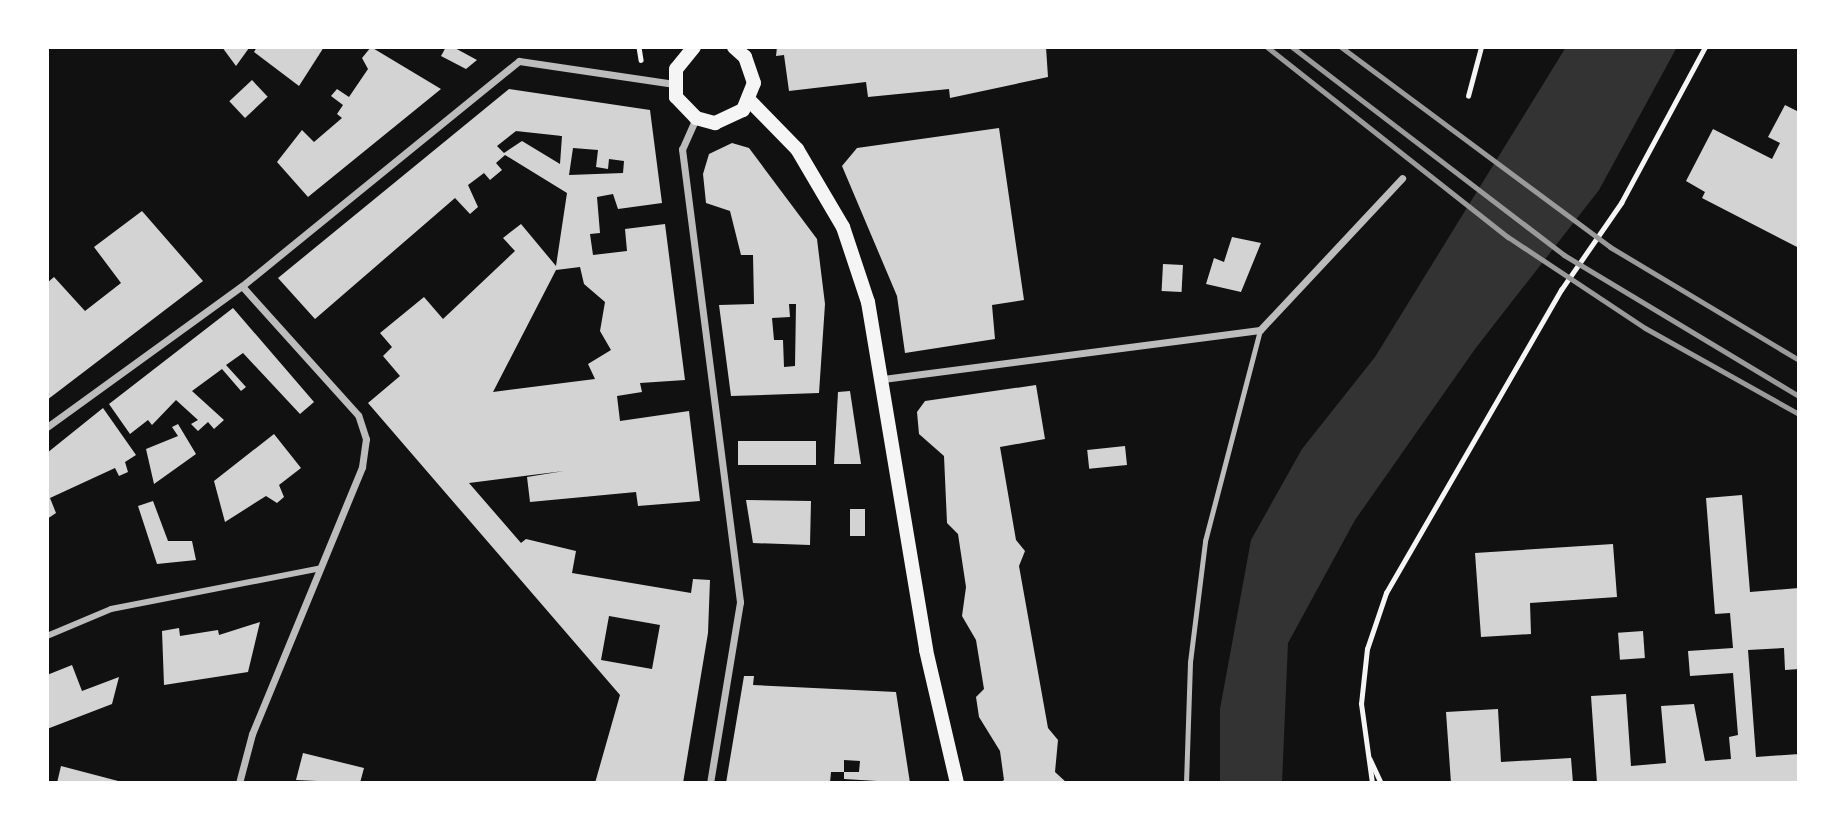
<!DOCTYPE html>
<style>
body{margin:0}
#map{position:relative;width:1846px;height:830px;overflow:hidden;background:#111;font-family:"Fira Sans Condensed",sans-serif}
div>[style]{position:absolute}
.water>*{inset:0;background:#333}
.building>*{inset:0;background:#d3d3d3;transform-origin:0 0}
.path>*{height:4.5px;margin:-2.25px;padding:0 2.25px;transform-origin:2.25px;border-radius:2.25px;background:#f5f5f5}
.service>*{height:5px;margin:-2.5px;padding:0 2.5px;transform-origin:2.5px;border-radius:2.5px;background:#bcbcbc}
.pedestrian>*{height:6px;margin:-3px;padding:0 3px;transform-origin:3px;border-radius:3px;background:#bcbcbc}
.minor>*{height:7px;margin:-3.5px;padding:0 3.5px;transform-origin:3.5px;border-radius:3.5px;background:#bcbcbc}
.secondary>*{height:14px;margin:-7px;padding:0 7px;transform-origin:7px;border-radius:7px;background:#f5f5f5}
.rail>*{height:5px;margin:-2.5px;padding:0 2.5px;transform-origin:2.5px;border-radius:2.5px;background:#9a9a9a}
span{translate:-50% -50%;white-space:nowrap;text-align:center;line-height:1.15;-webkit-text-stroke:7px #fff;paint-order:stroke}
.frame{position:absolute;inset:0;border:49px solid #fff;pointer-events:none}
</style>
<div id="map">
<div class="water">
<div style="clip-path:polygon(1566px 47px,1677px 47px,1599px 190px,1475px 349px,1355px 520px,1288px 643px,1282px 783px,1220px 783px,1220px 709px,1251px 540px,1302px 449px,1375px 357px)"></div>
</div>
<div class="building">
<div style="clip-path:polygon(222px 47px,248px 47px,249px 48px,236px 66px)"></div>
<div style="clip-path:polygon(257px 47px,324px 47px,299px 86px,254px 52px)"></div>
<div style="clip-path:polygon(371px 47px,441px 89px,308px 197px,277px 162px,302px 130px,314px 142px,342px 118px,337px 114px,343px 105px,331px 96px,337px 89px,349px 97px,368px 69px,362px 58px)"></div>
<div style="clip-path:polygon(446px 47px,453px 47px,477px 60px,466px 69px,441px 56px)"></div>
<div style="clip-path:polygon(777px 47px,1046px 47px,1048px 77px,950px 98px,949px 89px,868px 97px,866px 82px,789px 91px,784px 55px,776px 56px)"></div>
<div style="left:252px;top:80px;width:23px;height:31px;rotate:47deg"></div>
<div style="clip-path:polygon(evenodd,509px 89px,650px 110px,662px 203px,618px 209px,613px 194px,597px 197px,600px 233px,590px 234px,593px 255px,627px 251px,625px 229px,665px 224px,685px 380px,640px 383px,642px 392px,617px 396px,620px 421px,689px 411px,700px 501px,638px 506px,636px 492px,530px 502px,527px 477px,564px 471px,469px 483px,521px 543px,526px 539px,576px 551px,572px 573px,691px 593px,693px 579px,710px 580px,708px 633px,683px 783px,595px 783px,620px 695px,368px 403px,400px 376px,383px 356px,392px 347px,380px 333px,424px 297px,443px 319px,515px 251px,503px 238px,521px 224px,556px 266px,567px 193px,505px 155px,496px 163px,502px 170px,490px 180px,484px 173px,468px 185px,478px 207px,470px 214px,455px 198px,315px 319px,278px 278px,509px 89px,516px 131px,562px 136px,560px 164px,522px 141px,504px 153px,497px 146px,516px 131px,509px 89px,573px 148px,598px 150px,596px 167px,608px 169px,609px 159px,624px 161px,623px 173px,569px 175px,573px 148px,509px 89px,580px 267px,584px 284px,605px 302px,600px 331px,611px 350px,588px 364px,595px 379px,493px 392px,556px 270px,580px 267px,509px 89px,609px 616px,660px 625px,652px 669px,601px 660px,609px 616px)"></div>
<div style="clip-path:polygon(1785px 105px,1799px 112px,1799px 248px,1702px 198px,1705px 192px,1686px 181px,1713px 129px,1772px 159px,1780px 143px,1768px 137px)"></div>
<div style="clip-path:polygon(999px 128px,1024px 300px,992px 305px,995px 339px,905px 353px,897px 296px,842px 166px,857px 148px)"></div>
<div style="clip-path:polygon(evenodd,732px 143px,749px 148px,817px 239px,825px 304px,819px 393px,731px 396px,719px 305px,754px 304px,753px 255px,741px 255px,730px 211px,706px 203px,703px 174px,709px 154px,732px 143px,789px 304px,796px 304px,795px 366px,784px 367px,783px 340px,774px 340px,772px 318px,790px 317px,789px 304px)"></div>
<div style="clip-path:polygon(142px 211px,203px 281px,47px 400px,47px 283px,54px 277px,85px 311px,121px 283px,94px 247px)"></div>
<div style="clip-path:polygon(1232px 237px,1261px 243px,1241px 292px,1206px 284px,1214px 258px,1224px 262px)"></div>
<div style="left:1163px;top:264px;width:20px;height:27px;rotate:3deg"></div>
<div style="clip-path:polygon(233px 308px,314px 402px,300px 414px,243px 353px,226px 365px,246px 387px,241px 391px,222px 369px,192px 391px,224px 420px,214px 429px,208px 422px,198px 431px,191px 424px,198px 420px,176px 400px,152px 425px,148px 420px,130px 434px,109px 404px)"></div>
<div style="clip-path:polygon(1036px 385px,1045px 439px,1000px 447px,1016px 540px,1025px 551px,1019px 566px,1048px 728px,1058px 740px,1055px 772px,1067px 783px,999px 783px,1004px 780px,1000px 751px,979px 717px,976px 697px,984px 689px,976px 640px,962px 616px,966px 587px,958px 534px,947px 523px,944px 456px,919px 434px,917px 412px,925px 401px)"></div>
<div style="clip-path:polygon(850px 391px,861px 464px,834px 464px,838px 392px)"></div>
<div style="clip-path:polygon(103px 408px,136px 455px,125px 462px,128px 472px,119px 476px,115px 468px,50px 498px,56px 513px,47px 519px,47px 453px)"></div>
<div style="clip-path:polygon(178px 424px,196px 454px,154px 484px,146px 449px,178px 436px,172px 427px)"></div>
<div style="clip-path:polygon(274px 434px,301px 468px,279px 485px,284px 497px,277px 503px,266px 496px,225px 522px,214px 481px)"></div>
<div style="left:816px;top:441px;width:24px;height:78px;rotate:90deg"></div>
<div style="left:1125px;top:446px;width:19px;height:38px;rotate:84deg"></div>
<div style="clip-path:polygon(1742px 495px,1750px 592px,1799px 588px,1799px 669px,1785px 670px,1784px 648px,1748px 650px,1756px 757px,1799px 754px,1799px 783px,1597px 783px,1591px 696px,1626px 694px,1631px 766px,1666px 763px,1661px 706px,1694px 704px,1705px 761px,1731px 759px,1729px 737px,1738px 735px,1733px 673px,1690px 676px,1688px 651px,1733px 648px,1730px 613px,1715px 614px,1706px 498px)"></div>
<div style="clip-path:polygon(746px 500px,811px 501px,810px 545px,753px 543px)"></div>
<div style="clip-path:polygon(153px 501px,168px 541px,192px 541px,196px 560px,157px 564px,138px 506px)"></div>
<div style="left:850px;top:509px;width:15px;height:27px"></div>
<div style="clip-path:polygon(1613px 544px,1617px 597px,1530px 603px,1531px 634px,1481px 637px,1475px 553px)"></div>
<div style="clip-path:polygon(260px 622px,248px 672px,164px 685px,162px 631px,179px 628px,180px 636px,218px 630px,219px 635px)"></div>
<div style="left:1643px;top:631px;width:27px;height:25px;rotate:86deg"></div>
<div style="clip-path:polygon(72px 665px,82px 691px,119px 677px,112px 704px,47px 729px,47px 675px)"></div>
<div style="clip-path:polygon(744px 676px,754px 676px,753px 685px,896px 692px,910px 783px,844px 779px,844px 772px,859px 772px,860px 761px,844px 760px,844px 772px,831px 772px,830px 783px,726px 783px)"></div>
<div style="clip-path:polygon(1498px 709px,1501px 762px,1571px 758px,1573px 783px,1451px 783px,1446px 712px)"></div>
<div style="clip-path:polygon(303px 753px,364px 768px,360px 783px,296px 780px)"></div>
<div style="clip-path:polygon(61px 766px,122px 782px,122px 783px,57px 783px)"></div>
</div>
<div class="path">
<div style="left:639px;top:47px;width:13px;rotate:81deg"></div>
<div style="left:1468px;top:96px;width:51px;rotate:-75.1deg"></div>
<div style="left:1370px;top:759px;width:26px;rotate:65deg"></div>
<div style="left:1372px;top:783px;width:80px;rotate:-97.9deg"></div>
<div style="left:1361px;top:704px;width:55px;rotate:-83.8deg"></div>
<div style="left:1367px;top:649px;width:59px;rotate:-71.3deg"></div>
<div style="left:1386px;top:593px;width:350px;rotate:-60deg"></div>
<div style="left:1561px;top:290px;width:106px;rotate:-55.4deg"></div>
<div style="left:1621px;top:203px;width:177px;rotate:-61.7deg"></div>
</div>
<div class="service">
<div style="left:1186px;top:783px;width:121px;rotate:-88.1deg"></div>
<div style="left:1190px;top:662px;width:122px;rotate:-82.9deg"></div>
<div style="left:1205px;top:541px;width:218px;rotate:-75.4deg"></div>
</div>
<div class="pedestrian">
<div style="left:47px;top:636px;width:69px;rotate:-22.9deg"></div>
<div style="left:111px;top:609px;width:214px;rotate:-11deg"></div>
</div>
<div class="minor">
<div style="left:696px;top:118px;width:34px;rotate:114deg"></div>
<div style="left:682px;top:149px;width:457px;rotate:82.7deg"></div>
<div style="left:740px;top:602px;width:183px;rotate:99.4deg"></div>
<div style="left:883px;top:379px;width:380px;rotate:-7.4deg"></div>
<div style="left:1260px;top:330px;width:208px;rotate:-46.9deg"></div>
<div style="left:47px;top:427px;width:241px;rotate:-35.9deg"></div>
<div style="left:242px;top:286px;width:357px;rotate:-39.1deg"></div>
<div style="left:519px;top:61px;width:157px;rotate:8.4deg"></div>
<div style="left:239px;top:783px;width:51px;rotate:-75.1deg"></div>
<div style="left:252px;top:734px;width:289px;rotate:-67.6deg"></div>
<div style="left:362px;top:467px;width:28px;rotate:-82deg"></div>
<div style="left:366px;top:439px;width:25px;rotate:-108deg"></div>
<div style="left:358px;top:415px;width:173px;rotate:-132deg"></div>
</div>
<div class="secondary">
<div style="left:694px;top:47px;width:28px;rotate:129deg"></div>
<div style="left:676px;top:69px;width:28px;rotate:90deg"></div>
<div style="left:676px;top:97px;width:29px;rotate:46deg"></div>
<div style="left:696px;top:118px;width:20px;rotate:15deg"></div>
<div style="left:715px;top:123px;width:31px;rotate:-25deg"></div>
<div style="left:743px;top:110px;width:29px;rotate:-68deg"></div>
<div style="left:754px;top:83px;width:28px;rotate:-109deg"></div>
<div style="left:745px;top:57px;width:15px;rotate:-138deg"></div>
<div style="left:749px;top:100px;width:69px;rotate:45.6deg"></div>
<div style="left:797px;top:149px;width:91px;rotate:59.5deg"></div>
<div style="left:843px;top:227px;width:79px;rotate:71.6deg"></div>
<div style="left:868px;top:302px;width:353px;rotate:80.5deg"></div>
<div style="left:926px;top:650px;width:137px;rotate:76.9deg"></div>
</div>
<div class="rail">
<div style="left:1267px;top:47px;width:307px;rotate:38.3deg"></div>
<div style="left:1508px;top:237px;width:164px;rotate:33.6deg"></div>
<div style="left:1645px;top:328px;width:176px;rotate:29.2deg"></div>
<div style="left:1292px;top:47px;width:342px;rotate:37.4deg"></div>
<div style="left:1564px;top:255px;width:274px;rotate:31deg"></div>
<div style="left:1341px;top:47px;width:335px;rotate:36.6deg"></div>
<div style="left:1610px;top:247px;width:220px;rotate:30.9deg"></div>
</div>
<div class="frame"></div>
</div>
